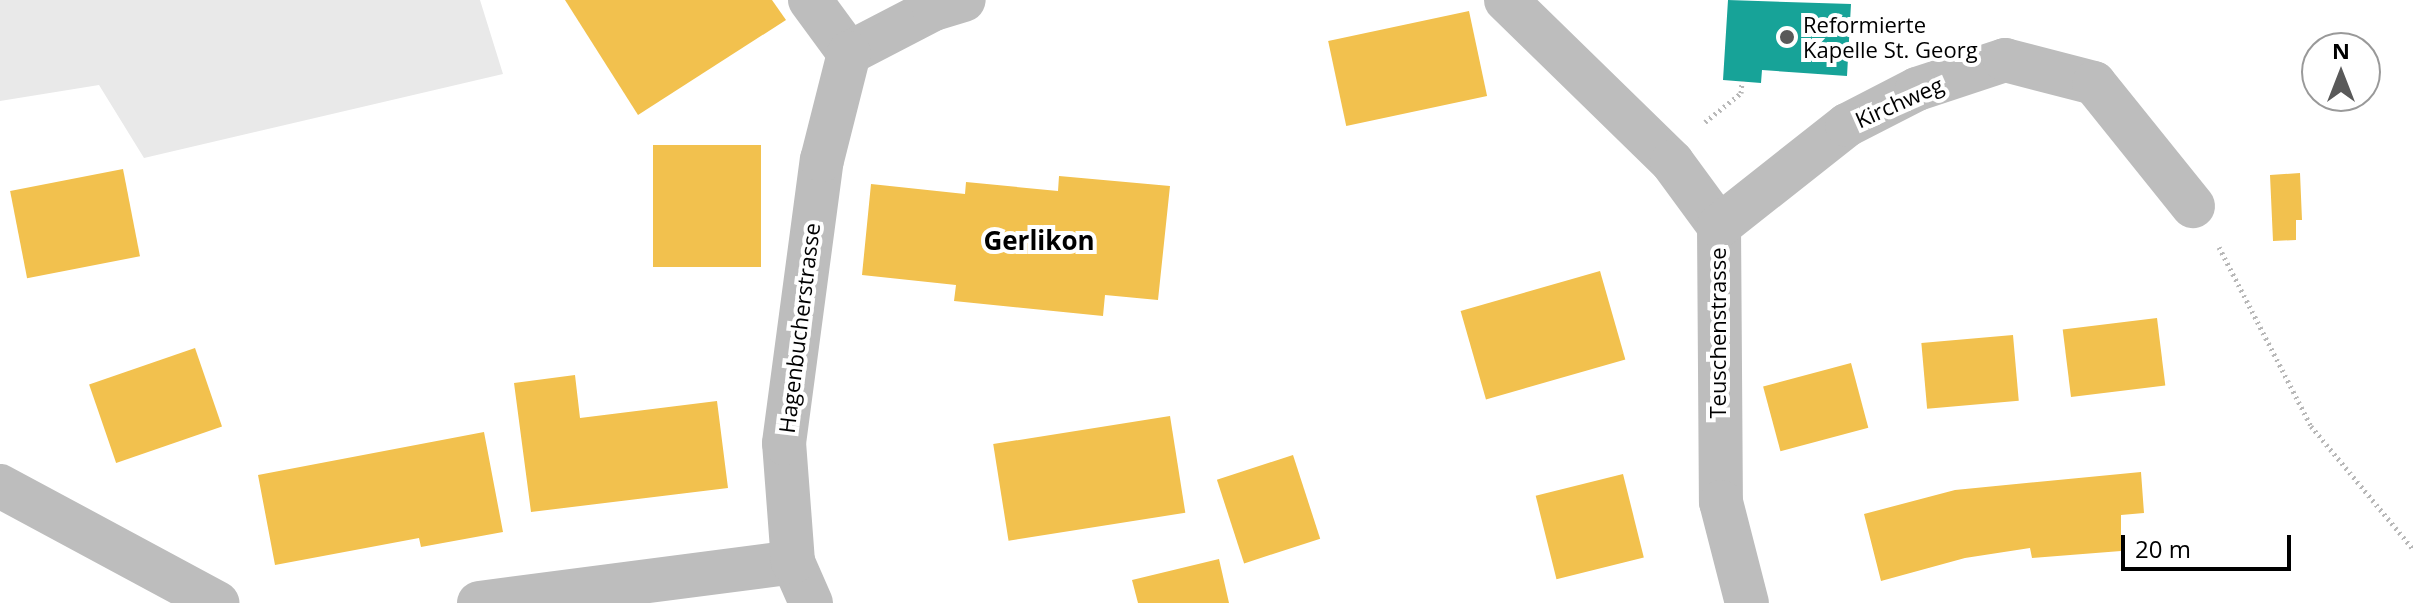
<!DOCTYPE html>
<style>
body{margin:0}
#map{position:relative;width:2413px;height:603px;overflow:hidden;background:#fff;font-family:"Open Sans",sans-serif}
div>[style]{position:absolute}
.green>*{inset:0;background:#e9e9e9}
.homes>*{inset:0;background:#f2c14e;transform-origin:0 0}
.public>*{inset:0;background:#17a398}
.path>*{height:5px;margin-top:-2.5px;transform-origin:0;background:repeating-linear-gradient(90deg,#b8b8b8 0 2px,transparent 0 6px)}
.minor>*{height:44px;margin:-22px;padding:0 22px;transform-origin:22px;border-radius:22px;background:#bdbdbd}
.tertiary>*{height:44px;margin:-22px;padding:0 22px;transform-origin:22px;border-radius:22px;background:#bdbdbd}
.dots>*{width:22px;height:22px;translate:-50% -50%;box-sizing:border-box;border:4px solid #fff;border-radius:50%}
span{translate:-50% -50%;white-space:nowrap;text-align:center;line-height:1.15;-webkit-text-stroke:8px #fff;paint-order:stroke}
.poi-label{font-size:22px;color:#000}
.left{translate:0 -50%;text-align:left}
.street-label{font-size:22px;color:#000}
.quarter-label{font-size:26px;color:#000;font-weight:700}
.north{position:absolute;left:2301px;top:32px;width:80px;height:80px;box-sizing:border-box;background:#fff;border:2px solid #999;border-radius:50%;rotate:0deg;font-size:22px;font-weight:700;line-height:32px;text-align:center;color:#000}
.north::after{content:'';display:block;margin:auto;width:28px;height:36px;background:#595959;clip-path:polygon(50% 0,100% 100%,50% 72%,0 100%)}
.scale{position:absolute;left:2121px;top:535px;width:170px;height:36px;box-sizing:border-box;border:4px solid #000;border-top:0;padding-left:10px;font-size:24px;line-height:28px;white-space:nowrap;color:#000;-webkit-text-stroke:6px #fff;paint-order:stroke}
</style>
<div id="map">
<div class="green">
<div style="clip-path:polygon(0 0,480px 0,503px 74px,144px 158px,99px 85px,0 101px)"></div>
</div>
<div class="homes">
<div style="clip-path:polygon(565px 0,772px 0,786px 20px,638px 115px)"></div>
<div style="left:1469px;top:11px;width:87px;height:144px;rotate:78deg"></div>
<div style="left:761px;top:145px;width:122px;height:108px;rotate:90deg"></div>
<div style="left:123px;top:169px;width:89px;height:115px;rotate:79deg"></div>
<div style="clip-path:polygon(2300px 173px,2302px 220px,2296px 220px,2296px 240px,2273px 241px,2270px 175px)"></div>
<div style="clip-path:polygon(1059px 176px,1170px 186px,1158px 300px,1105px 295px,1103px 316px,954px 301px,956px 285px,862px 275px,871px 184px,965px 194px,966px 182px,1058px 191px)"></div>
<div style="left:1600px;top:271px;width:92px;height:145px;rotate:74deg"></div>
<div style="left:2157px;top:318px;width:68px;height:95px;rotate:83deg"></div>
<div style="left:2013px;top:335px;width:66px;height:92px;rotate:85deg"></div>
<div style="left:195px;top:348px;width:83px;height:112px;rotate:71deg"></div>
<div style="left:1851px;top:363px;width:67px;height:91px;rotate:75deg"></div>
<div style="clip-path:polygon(575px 375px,580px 418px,717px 401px,728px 488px,531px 512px,514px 383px)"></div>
<div style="left:1170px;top:416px;width:98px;height:179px;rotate:81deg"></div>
<div style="clip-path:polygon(484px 432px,503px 532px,421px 547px,419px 538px,275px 565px,258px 475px)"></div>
<div style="left:1293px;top:455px;width:88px;height:80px;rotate:72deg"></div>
<div style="clip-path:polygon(2141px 472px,2144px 513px,2121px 515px,2121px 551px,2032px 558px,2030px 548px,1965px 558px,1881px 581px,1864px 514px,1955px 490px)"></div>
<div style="left:1623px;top:474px;width:86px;height:90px;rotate:76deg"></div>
<div style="clip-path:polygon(1219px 559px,1229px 603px,1138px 603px,1132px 580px)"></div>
</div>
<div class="public">
<div style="clip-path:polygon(1728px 0,1851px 4px,1847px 76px,1762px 70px,1761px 83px,1723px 80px)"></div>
</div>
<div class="path">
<div style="left:1705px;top:122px;width:46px;rotate:-38.9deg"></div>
<div style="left:1741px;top:93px;width:12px;rotate:-85deg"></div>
<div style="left:2219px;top:247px;width:201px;rotate:62.8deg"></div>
<div style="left:2311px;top:426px;width:160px;rotate:50.3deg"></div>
</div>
<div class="minor">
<div style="left:1506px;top:0;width:232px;rotate:44.3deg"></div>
<div style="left:1672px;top:162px;width:79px;rotate:53.7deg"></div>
<div style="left:1719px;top:226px;width:276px;rotate:89.6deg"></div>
<div style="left:1721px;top:502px;width:104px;rotate:75.6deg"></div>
<div style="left:1719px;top:226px;width:163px;rotate:-38.3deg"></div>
<div style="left:1847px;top:125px;width:79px;rotate:-27.2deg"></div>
<div style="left:1917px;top:89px;width:93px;rotate:-18.2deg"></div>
<div style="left:2005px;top:60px;width:92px;rotate:14.5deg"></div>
<div style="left:2094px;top:83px;width:158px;rotate:51.2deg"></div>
<div style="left:0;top:486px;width:247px;rotate:28.3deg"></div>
<div style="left:479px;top:603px;width:317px;rotate:-7.4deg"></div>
</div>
<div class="tertiary">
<div style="left:810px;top:0;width:66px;rotate:53.7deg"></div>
<div style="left:849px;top:53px;width:96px;rotate:-27.4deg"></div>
<div style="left:934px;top:9px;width:31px;rotate:-17deg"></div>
<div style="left:811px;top:603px;width:45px;rotate:-113.7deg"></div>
<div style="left:793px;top:562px;width:119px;rotate:-94.3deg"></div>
<div style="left:784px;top:443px;width:286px;rotate:-82.4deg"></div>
<div style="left:822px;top:160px;width:110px;rotate:-75.8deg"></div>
</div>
<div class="dots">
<div style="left:1787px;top:37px;background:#595959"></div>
</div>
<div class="poi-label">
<span class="left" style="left:1803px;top:37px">Reformierte<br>Kapelle St. Georg</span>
</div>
<div class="street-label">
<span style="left:1899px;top:102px;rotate:-24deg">Kirchweg</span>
<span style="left:799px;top:328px;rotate:-83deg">Hagenbucherstrasse</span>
<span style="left:1718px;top:333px;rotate:-90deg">Teuschenstrasse</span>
</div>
<div class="quarter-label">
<span style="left:1039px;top:241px">Gerlikon</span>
</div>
<div class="north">N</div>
<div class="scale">20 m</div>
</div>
